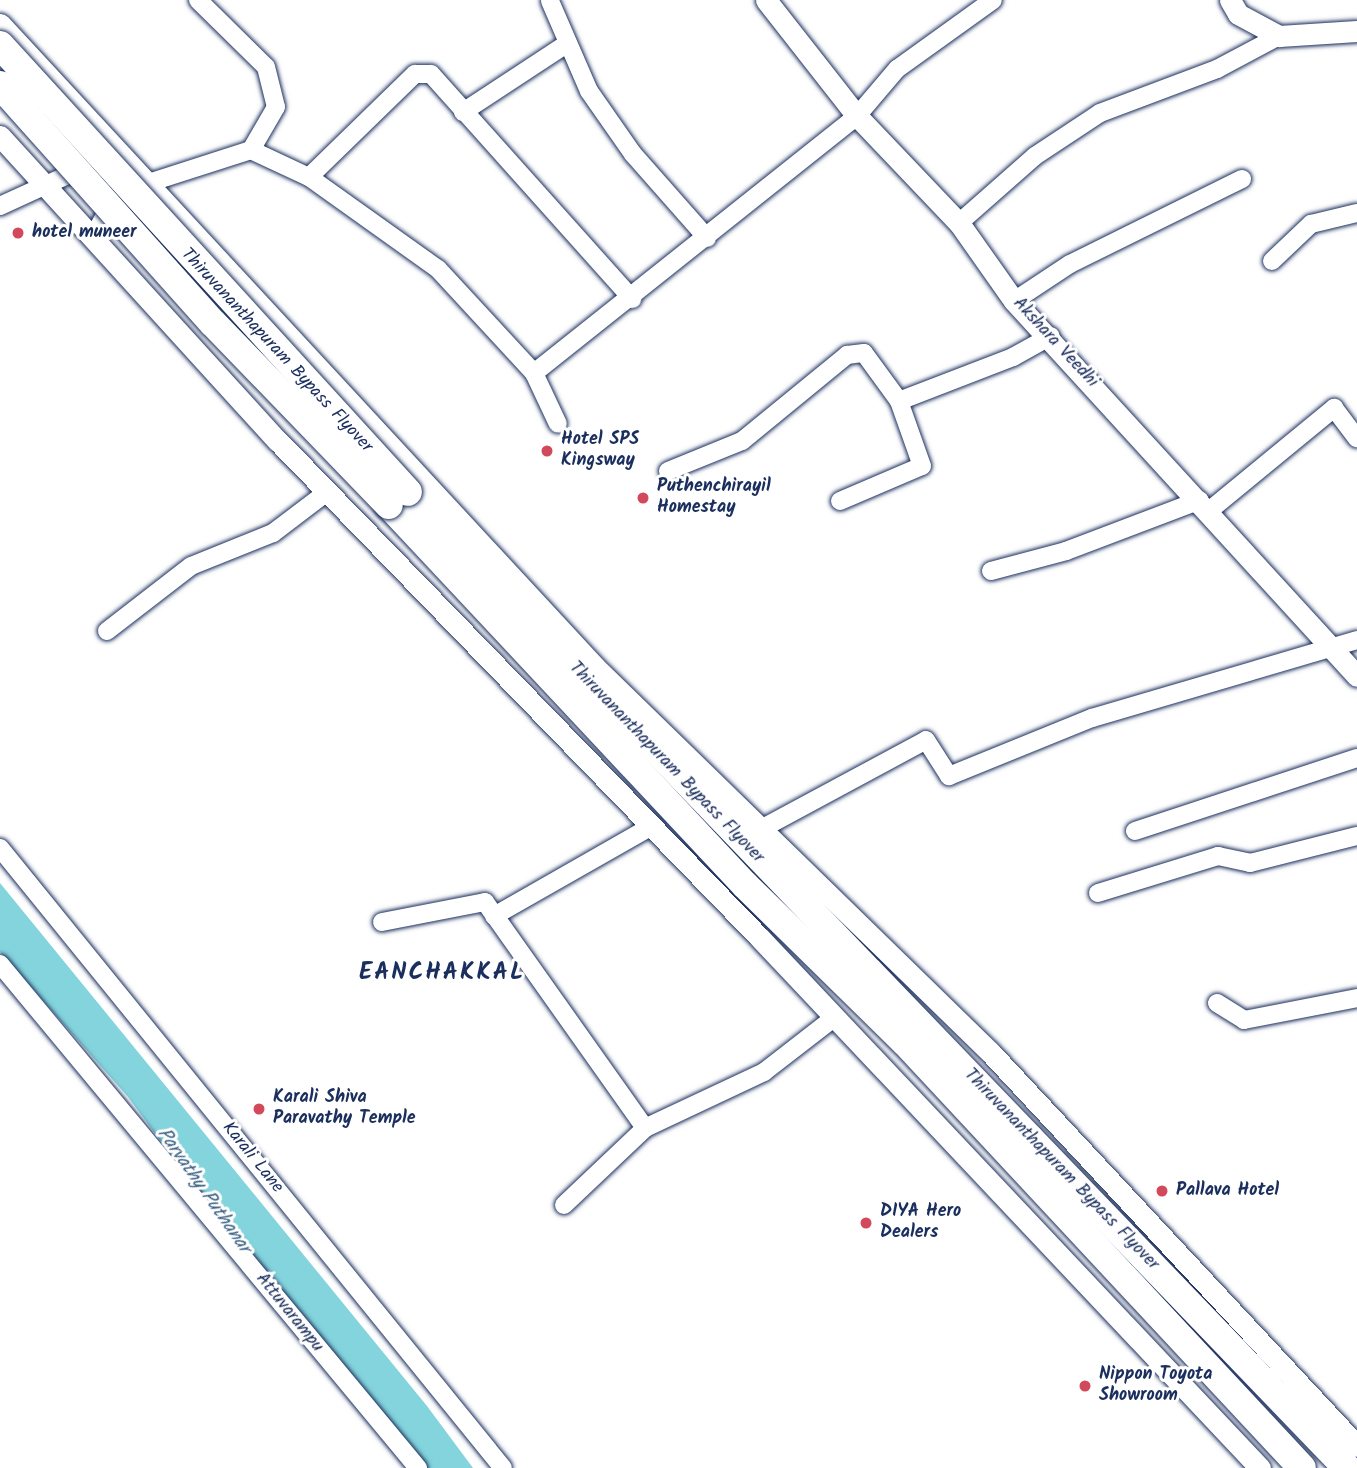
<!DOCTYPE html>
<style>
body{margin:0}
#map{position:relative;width:1357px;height:1468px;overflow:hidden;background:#fff;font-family:Kalam,sans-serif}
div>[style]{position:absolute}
.water>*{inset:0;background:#83d4dc}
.roads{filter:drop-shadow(0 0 2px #1b2f5e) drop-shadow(0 0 2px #1b2f5e)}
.minor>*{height:18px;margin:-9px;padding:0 9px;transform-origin:9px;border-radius:9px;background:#fff}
.tertiary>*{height:21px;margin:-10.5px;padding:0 10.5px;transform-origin:10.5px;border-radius:10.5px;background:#fff}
.trunk>*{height:28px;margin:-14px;padding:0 14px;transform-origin:14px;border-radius:14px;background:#fff}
.bridges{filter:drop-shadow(0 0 2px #1b2f5e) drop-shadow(0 0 2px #1b2f5e)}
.trunk-bridge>*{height:28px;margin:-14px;padding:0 14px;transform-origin:14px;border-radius:14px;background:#fff}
.dots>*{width:19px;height:19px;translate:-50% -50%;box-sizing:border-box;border:4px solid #fff;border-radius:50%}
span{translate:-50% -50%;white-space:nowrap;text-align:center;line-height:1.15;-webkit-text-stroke:6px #fff;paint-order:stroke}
.poi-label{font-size:18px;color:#1b2f5e;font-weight:700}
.left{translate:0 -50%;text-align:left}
.street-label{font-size:18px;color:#1b2f5e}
.water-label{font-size:19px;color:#3a6184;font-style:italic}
.district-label{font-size:24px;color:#1b2f5e;font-weight:700;letter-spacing:2px}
</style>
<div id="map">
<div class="water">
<div style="clip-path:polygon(0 883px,427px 1406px,473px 1468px,414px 1468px,316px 1350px,128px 1097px,0 952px)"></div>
</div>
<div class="roads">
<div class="minor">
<div style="left:198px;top:0;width:95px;rotate:44.6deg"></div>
<div style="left:266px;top:67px;width:41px;rotate:76deg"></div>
<div style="left:276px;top:107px;width:50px;rotate:120.2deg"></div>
<div style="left:550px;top:1px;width:98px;rotate:66.6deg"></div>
<div style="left:589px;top:91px;width:77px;rotate:55.1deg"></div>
<div style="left:633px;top:154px;width:112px;rotate:48.6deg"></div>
<div style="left:463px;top:112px;width:122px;rotate:-33.3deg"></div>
<div style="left:309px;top:177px;width:148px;rotate:-44.2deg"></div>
<div style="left:415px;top:74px;width:16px"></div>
<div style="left:431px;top:74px;width:302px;rotate:48.2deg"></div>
<div style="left:139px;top:186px;width:118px;rotate:-17.8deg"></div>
<div style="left:251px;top:150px;width:64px;rotate:25deg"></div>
<div style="left:309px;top:177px;width:158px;rotate:35.5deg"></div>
<div style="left:438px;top:269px;width:142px;rotate:47.3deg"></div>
<div style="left:534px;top:373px;width:413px;rotate:-38.5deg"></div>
<div style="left:857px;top:116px;width:62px;rotate:-49.6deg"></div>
<div style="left:897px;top:69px;width:118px;rotate:-35.7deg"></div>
<div style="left:0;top:206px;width:94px;rotate:-24.6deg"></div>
<div style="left:959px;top:223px;width:101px;rotate:-41.4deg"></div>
<div style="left:1035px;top:156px;width:78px;rotate:-33.5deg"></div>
<div style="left:1100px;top:113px;width:125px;rotate:-20.6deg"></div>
<div style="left:1217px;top:69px;width:70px;rotate:-28deg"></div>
<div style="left:94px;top:236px;width:41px;rotate:-62.2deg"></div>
<div style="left:1272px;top:261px;width:54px;rotate:-43.5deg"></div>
<div style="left:1311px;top:224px;width:47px;rotate:-13.4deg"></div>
<div style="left:1014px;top:301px;width:67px;rotate:-33.5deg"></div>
<div style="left:1070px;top:264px;width:192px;rotate:-26.3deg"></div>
<div style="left:534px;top:373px;width:56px;rotate:64.8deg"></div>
<div style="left:668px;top:471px;width:80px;rotate:-22.1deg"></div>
<div style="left:742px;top:441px;width:136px;rotate:-39.3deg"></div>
<div style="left:847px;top:355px;width:17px;rotate:-7deg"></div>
<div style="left:864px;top:353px;width:59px;rotate:53.9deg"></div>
<div style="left:899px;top:401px;width:122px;rotate:-21.1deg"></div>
<div style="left:1013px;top:357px;width:43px;rotate:-28.9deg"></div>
<div style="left:840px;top:501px;width:89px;rotate:-23.1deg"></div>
<div style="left:922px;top:466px;width:69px;rotate:-109.5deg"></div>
<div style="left:1210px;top:510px;width:161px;rotate:-39.4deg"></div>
<div style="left:1334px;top:408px;width:38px;rotate:53deg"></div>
<div style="left:991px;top:571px;width:78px;rotate:-14.9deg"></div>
<div style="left:1066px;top:551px;width:143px;rotate:-20.8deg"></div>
<div style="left:107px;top:631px;width:106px;rotate:-37.7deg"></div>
<div style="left:191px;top:566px;width:88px;rotate:-21.9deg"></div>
<div style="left:273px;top:533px;width:68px;rotate:-37.2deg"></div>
<div style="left:761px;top:829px;width:187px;rotate:-28.3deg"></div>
<div style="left:926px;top:740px;width:43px;rotate:57.4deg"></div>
<div style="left:949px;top:776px;width:154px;rotate:-22.1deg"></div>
<div style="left:1092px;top:718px;width:276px;rotate:-16.4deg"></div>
<div style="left:1135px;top:831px;width:234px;rotate:-18.2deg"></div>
<div style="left:0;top:848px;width:798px;rotate:50.95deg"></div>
<div style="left:1098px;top:893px;width:126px;rotate:-17.1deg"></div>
<div style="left:1218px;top:856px;width:33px;rotate:12deg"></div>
<div style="left:1250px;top:863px;width:110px;rotate:-14.2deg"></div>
<div style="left:494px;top:916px;width:180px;rotate:-29.7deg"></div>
<div style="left:382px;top:922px;width:105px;rotate:-11deg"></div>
<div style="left:485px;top:902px;width:277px;rotate:54.7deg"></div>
<div style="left:0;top:964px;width:655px;rotate:50.33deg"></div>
<div style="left:1217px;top:1003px;width:32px;rotate:32deg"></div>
<div style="left:1244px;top:1020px;width:115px;rotate:-11deg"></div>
<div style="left:564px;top:1205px;width:112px;rotate:-43.5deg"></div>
<div style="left:645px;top:1128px;width:132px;rotate:-25.2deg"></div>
<div style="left:764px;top:1072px;width:90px;rotate:-37.8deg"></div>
</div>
<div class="tertiary">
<div style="left:766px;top:0;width:147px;rotate:51.9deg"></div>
<div style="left:857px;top:116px;width:148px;rotate:46.4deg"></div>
<div style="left:959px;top:223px;width:95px;rotate:54.8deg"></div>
<div style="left:1014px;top:301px;width:508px;rotate:47.55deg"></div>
<div style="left:1230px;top:0;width:16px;rotate:60deg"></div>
<div style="left:1238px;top:14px;width:47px;rotate:28.2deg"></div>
<div style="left:1279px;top:36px;width:78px;rotate:-3.7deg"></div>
<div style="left:0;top:24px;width:876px;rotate:47.22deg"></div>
<div style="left:595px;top:667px;width:553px;rotate:44.27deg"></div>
<div style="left:991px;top:1053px;width:537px;rotate:47.04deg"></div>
<div style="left:0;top:136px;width:413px;rotate:47.7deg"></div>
<div style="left:278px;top:441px;width:691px;rotate:45.88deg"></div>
<div style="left:759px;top:937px;width:730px;rotate:46.67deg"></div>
</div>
<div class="trunk">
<div style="left:408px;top:492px;width:1354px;rotate:46.11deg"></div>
<div style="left:389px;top:505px;width:521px;rotate:46.87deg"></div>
<div style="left:745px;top:885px;width:224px;rotate:44.5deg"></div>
<div style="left:905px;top:1042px;width:582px;rotate:47.02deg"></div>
</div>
</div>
<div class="bridges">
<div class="trunk-bridge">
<div style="left:0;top:45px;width:605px;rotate:47.61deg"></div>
<div style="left:0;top:85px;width:319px;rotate:48.2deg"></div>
<div style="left:213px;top:323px;width:253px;rotate:46deg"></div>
</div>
</div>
<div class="dots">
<div style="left:18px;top:233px;background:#d1495b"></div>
<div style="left:547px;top:451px;background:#d1495b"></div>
<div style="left:643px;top:498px;background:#d1495b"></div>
<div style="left:259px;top:1109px;background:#d1495b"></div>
<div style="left:1162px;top:1191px;background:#d1495b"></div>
<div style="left:866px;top:1223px;background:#d1495b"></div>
<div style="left:1085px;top:1386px;background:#d1495b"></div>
</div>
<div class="poi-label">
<span class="left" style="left:32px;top:233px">hotel muneer</span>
<span class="left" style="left:561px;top:451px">Hotel SPS<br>Kingsway</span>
<span class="left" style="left:657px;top:498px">Puthenchirayil<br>Homestay</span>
<span class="left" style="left:273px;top:1109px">Karali Shiva<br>Paravathy Temple</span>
<span class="left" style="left:1176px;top:1191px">Pallava Hotel</span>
<span class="left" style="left:880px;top:1223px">DIYA Hero<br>Dealers</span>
<span class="left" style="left:1099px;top:1386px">Nippon Toyota<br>Showroom</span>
</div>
<div class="street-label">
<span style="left:1055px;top:343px;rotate:47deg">Akshara Veedhi</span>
<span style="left:276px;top:351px;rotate:47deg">Thiruvananthapuram Bypass Flyover</span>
<span style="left:666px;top:763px;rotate:46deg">Thiruvananthapuram Bypass Flyover</span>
<span style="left:252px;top:1158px;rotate:51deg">Karali Lane</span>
<span style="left:1061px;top:1170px;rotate:46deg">Thiruvananthapuram Bypass Flyover</span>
<span style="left:289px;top:1313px;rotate:51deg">Attuvarampu</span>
</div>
<div class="water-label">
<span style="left:203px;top:1191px;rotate:55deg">Parvathy Puthanar</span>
</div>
<div class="district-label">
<span style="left:442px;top:973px">EANCHAKKAL</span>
</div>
</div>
